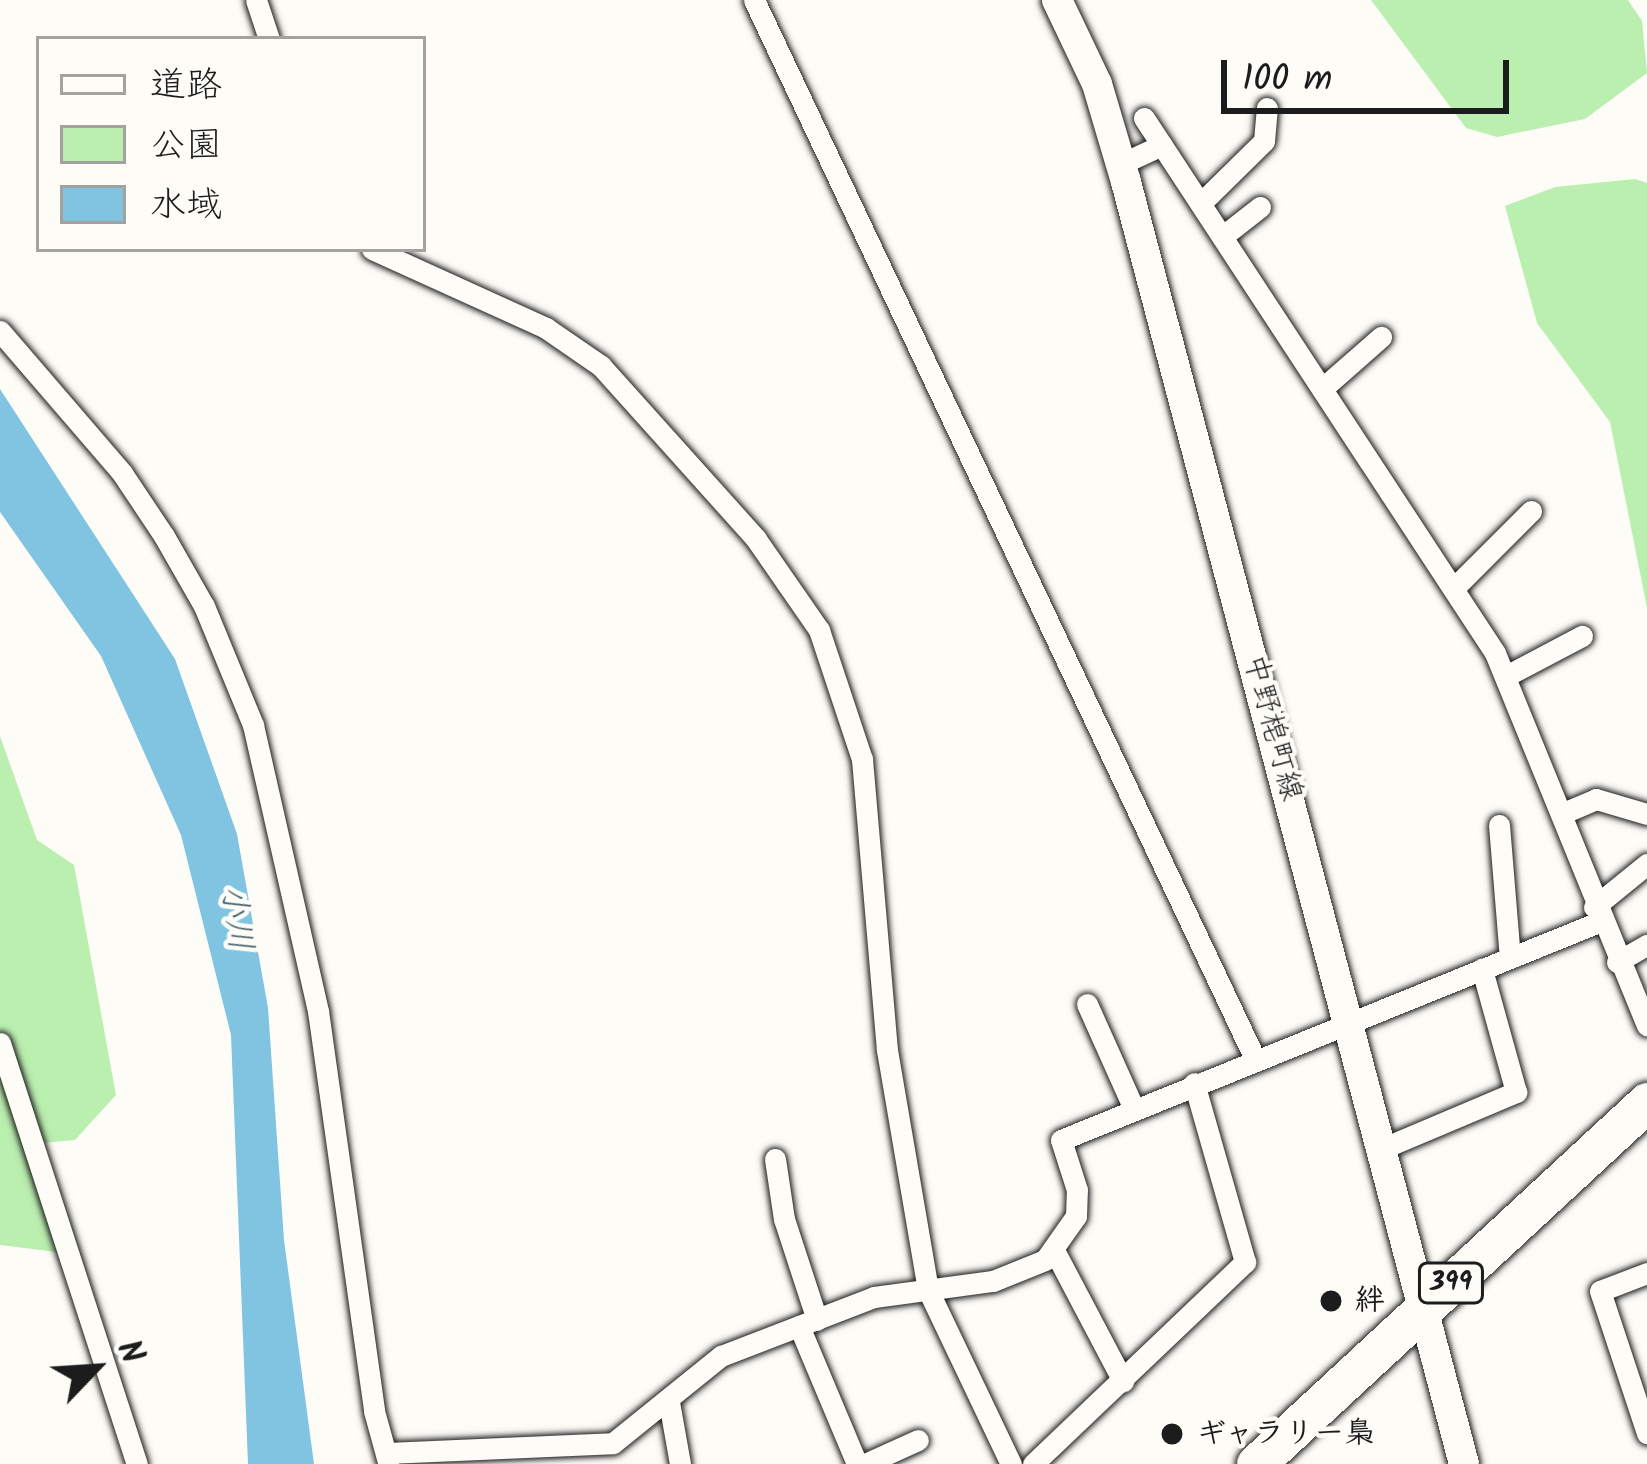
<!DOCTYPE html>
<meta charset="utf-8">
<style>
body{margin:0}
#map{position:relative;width:1647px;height:1464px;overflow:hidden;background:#fdfcf7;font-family:Kalam,"Klee One",sans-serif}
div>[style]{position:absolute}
.green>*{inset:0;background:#bbefb0}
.water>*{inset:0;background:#80c4e1}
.roads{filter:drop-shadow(0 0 3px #1c1c1c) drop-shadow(0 0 3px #1c1c1c)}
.street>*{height:21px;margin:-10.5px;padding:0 10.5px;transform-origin:10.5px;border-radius:10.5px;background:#fdfcf7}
.secondary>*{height:30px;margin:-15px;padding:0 15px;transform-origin:15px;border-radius:15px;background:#fdfcf7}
.highway>*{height:39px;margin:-19.5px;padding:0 19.5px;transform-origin:19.5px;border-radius:19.5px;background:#fdfcf7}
.dots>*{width:33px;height:33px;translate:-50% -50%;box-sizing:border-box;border:6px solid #fdfcf7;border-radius:50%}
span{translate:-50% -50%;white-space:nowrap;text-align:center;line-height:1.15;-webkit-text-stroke:9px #fdfcf7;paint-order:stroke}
.shield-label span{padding:3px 9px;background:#fdfcf7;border:3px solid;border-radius:9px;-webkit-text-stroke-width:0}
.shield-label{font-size:27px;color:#1c1c1c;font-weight:700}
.street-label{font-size:30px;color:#1c1c1c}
.poi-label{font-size:30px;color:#1c1c1c;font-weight:700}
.left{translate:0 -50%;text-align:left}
.water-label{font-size:33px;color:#445f6b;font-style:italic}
.legend{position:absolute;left:36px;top:36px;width:390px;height:216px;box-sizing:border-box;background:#fdfcf7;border:3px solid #a3a29f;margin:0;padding:15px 21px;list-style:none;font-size:36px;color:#1c1c1c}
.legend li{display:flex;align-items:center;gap:24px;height:60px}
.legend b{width:60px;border:3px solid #a3a29f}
.north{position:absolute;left:36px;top:1308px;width:120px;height:120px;-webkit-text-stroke:9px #fdfcf7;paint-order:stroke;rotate:65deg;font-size:33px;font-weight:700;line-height:48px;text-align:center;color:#1c1c1c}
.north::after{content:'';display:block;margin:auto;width:42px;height:54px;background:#1c1c1c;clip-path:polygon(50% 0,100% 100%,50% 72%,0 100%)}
.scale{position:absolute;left:1221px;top:60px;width:288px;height:54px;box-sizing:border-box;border:6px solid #1c1c1c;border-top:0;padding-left:15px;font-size:36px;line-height:42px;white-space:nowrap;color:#1c1c1c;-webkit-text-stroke:9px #fdfcf7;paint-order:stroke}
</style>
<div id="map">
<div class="green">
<div style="clip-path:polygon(1371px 0,1628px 0,1642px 21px,1647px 73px,1585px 119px,1497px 137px,1466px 128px)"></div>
<div style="clip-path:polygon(1635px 179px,1647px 183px,1647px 608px,1610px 422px,1537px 323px,1505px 206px,1555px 187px)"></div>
<div style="clip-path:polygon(0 736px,37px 840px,74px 865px,116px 1095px,75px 1140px,43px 1143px,81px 1255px,0 1245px)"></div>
</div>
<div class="water">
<div style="clip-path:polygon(0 389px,175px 659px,237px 834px,268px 1008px,284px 1240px,314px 1464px,248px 1464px,231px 1035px,181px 835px,101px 656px,0 512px)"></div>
</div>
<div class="roads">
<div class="street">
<div style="left:256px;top:0;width:41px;rotate:71.6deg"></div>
<div style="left:754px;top:0;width:1172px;rotate:64.68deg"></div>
<div style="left:1144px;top:118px;width:640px;rotate:56.73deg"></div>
<div style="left:1495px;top:653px;width:402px;rotate:67.8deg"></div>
<div style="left:1121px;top:164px;width:45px;rotate:-24.9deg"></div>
<div style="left:1201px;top:203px;width:88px;rotate:-44.5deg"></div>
<div style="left:1264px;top:141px;width:33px;rotate:-85deg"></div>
<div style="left:1223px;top:236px;width:47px;rotate:-38.1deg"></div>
<div style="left:372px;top:249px;width:191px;rotate:24.4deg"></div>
<div style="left:546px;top:328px;width:67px;rotate:34.6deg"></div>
<div style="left:601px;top:366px;width:232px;rotate:48.1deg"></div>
<div style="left:756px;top:539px;width:111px;rotate:55.3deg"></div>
<div style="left:819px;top:630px;width:136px;rotate:71.6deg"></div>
<div style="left:862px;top:759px;width:292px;rotate:85.1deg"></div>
<div style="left:887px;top:1050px;width:243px;rotate:80.3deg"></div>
<div style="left:928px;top:1290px;width:193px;rotate:64.5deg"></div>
<div style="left:0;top:331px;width:187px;rotate:49.3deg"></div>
<div style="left:122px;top:473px;width:76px;rotate:56.3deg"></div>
<div style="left:164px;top:536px;width:81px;rotate:60.3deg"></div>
<div style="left:204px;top:606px;width:129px;rotate:67.6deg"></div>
<div style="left:253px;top:725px;width:293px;rotate:77.2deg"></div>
<div style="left:318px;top:1011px;width:404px;rotate:82deg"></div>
<div style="left:374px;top:1411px;width:53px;rotate:74.6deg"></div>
<div style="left:1324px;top:387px;width:76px;rotate:-41.3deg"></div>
<div style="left:1454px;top:588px;width:109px;rotate:-45deg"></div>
<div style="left:1506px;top:676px;width:86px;rotate:-27.8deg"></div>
<div style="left:1561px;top:814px;width:38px;rotate:-23deg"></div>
<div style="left:1596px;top:799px;width:53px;rotate:16.4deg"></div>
<div style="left:1499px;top:825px;width:133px;rotate:85.3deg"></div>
<div style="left:1594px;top:907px;width:68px;rotate:-39.1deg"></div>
<div style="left:1617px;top:962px;width:34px;rotate:-30deg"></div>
<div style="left:1087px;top:1004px;width:115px;rotate:65.9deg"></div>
<div style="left:0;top:1043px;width:443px;rotate:72deg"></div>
<div style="left:1381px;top:1149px;width:147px;rotate:-22.9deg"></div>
<div style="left:1516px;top:1092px;width:128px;rotate:-105.5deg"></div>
<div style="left:775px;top:1159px;width:61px;rotate:81.5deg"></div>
<div style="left:784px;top:1219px;width:106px;rotate:71.9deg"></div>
<div style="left:1056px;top:1254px;width:144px;rotate:62.2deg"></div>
<div style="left:1647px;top:1273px;width:50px;rotate:159deg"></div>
<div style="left:1600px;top:1291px;width:150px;rotate:71.7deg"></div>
<div style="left:799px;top:1326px;width:150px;rotate:67.2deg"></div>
<div style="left:669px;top:1402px;width:63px;rotate:79.9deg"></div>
<div style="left:386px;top:1453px;width:227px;rotate:-2.5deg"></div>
<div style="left:613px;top:1443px;width:139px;rotate:-38.9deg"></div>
<div style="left:721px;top:1356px;width:164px;rotate:-21.1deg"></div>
<div style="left:874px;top:1297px;width:120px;rotate:-7.7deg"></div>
<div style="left:993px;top:1281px;width:56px;rotate:-22deg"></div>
<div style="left:1045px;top:1260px;width:54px;rotate:-54.8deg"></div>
<div style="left:1076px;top:1216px;width:26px;rotate:-88deg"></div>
<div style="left:1077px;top:1190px;width:52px;rotate:-107.7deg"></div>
<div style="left:1061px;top:1140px;width:580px;rotate:-22.06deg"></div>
<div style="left:865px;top:1464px;width:58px;rotate:-24.4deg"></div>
<div style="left:1033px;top:1464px;width:293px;rotate:-43.6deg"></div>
<div style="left:1245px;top:1262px;width:186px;rotate:-105.9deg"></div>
</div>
<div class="secondary">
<div style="left:1057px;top:0;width:93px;rotate:64.5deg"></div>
<div style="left:1097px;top:84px;width:102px;rotate:73.5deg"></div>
<div style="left:1126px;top:182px;width:1326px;rotate:75.23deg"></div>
</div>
<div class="highway">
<div style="left:1256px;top:1464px;width:533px;rotate:-42.79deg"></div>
</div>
</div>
<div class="dots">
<div style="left:1331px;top:1301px;background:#1c1c1c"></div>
<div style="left:1172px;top:1434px;background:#1c1c1c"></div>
</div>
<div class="shield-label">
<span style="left:1451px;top:1283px">399</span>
</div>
<div class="street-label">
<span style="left:1272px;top:728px;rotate:75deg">中野梍町線</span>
</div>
<div class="poi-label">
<span class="left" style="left:1355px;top:1301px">絆</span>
<span class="left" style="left:1196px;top:1434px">ギャラリー梟</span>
</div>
<div class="water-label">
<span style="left:235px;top:918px;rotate:82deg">小川</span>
</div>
<ul class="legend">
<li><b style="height:15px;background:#fdfcf7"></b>道路</li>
<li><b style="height:33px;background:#bbefb0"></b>公園</li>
<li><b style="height:33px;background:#80c4e1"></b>水域</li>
</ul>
<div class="north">N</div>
<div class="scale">100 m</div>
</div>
